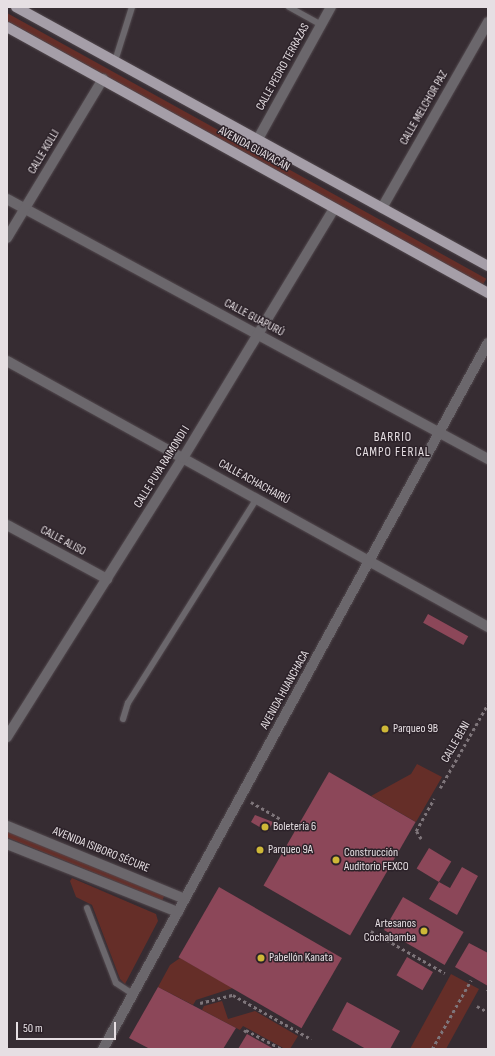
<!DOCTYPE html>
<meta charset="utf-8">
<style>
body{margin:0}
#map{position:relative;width:495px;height:1056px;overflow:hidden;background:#362c32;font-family:"Sofia Sans Condensed",sans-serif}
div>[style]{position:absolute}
.green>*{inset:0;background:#652e28;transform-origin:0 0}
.building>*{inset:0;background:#8c4759;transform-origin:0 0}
.path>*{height:2.5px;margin-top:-1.25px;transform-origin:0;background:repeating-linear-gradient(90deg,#7e757a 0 3px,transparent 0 6px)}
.roads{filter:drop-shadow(0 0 1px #52494e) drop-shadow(0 0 1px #52494e)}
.service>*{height:6px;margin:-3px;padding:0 3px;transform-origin:3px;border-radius:3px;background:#6b676c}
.minor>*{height:10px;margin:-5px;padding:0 5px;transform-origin:5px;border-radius:5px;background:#6b676c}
.tertiary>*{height:10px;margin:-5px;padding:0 5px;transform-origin:5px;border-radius:5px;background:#6b676c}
.primary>*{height:10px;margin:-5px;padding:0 5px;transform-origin:5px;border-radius:5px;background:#a59ea8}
.dots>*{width:11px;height:11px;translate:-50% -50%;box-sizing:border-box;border:2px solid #2c2229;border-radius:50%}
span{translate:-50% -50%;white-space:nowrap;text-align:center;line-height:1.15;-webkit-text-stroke:3px #2c2229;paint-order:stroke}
.street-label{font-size:12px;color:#e6dfe3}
.poi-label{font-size:12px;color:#e6dfe3}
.left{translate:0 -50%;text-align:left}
.right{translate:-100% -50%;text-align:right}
.neighbourhood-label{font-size:13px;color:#e6dfe3;letter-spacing:1px}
.frame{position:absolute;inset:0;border:8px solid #e6dfe3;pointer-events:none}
.scale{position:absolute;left:16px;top:1022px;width:100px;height:18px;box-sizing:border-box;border:2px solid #e6dfe3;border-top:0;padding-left:5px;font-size:12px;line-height:14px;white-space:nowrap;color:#e6dfe3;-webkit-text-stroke:3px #2c2229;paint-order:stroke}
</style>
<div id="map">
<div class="green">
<div style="left:7px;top:13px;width:548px;height:7px;rotate:29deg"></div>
<div style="clip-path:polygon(417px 764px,442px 777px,416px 822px,371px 796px,411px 774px)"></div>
<div style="left:7px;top:831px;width:170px;height:6px;rotate:22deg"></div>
<div style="clip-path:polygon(72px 878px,156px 914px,158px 921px,125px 984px,120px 979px,92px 905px,76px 897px,70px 881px)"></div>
<div style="clip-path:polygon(180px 958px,233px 988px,196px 1000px,193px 1005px,158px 987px,170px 965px)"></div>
<div style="clip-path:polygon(451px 974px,479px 989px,446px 1049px,410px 1049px)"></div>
<div style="clip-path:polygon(222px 1001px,228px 1019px,255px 1011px,298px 1036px,290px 1049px,285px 1049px,243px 1026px,240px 1030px,202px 1010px,204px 1006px)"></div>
</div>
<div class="building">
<div style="left:428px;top:614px;width:46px;height:10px;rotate:29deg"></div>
<div style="left:329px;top:772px;width:100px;height:131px;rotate:30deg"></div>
<div style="clip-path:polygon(255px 815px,273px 822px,268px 832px,251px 822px)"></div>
<div style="left:429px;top:848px;width:26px;height:24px;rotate:31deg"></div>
<div style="clip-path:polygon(462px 867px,478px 876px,457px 915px,429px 899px,439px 882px,450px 888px)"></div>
<div style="left:219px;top:887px;width:142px;height:81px;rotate:30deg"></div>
<div style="left:403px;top:897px;width:70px;height:38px;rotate:30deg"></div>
<div style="clip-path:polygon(469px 943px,488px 953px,488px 986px,455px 967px)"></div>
<div style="left:407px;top:957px;width:30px;height:21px;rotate:30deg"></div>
<div style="clip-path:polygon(158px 987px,236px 1028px,223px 1049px,150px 1049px,129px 1038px)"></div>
<div style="clip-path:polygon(347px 1002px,400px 1031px,390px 1049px,366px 1049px,332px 1030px)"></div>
<div style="clip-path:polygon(247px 1034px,274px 1049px,238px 1049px)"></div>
</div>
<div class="path">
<div style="left:440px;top:788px;width:97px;rotate:-60.3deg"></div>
<div style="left:251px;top:802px;width:34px;rotate:30deg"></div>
<div style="left:421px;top:839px;width:9px;rotate:-122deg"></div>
<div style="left:416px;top:831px;width:37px;rotate:-61deg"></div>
<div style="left:371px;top:931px;width:85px;rotate:29.6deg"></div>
<div style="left:487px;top:989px;width:1px;rotate:45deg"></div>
<div style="left:200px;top:1003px;width:34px;rotate:-14deg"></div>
<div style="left:233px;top:995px;width:90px;rotate:29.4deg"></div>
<div style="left:477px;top:1006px;width:13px;rotate:29deg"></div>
<div style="left:244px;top:1032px;width:3px;rotate:-45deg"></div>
<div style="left:246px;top:1030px;width:40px;rotate:28deg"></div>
<div style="left:432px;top:1049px;width:79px;rotate:-60.5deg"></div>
</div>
<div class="roads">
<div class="service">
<div style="left:289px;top:7px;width:37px;rotate:29deg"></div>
<div style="left:115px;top:61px;width:57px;rotate:-72.5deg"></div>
<div style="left:123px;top:719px;width:17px;rotate:-73deg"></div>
<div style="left:128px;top:703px;width:242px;rotate:-57.8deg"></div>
<div style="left:87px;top:908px;width:80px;rotate:68.9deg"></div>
<div style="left:116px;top:983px;width:20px;rotate:33deg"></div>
</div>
<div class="minor">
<div style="left:258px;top:139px;width:151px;rotate:-61.1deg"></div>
<div style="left:7px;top:199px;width:547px;rotate:28.39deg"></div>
<div style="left:382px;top:208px;width:214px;rotate:-60.3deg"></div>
<div style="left:7px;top:238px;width:186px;rotate:-58.9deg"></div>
<div style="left:7px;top:361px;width:550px;rotate:28.94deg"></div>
<div style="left:7px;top:525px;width:114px;rotate:28.4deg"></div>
<div style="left:7px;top:737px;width:330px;rotate:-57.8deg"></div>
<div style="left:183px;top:458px;width:291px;rotate:-58.8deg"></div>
<div style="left:7px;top:826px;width:192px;rotate:22.3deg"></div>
<div style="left:7px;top:844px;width:184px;rotate:21.7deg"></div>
</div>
<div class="tertiary">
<div style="left:103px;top:1049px;width:804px;rotate:-61.4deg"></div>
</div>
<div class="primary">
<div style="left:16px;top:7px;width:538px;rotate:28.75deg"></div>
<div style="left:7px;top:27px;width:550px;rotate:28.94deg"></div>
</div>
</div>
<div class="dots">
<div style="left:385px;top:729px;background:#ceb837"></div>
<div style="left:265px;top:827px;background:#ceb837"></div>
<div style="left:260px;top:850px;background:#ceb837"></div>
<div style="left:336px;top:860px;background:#ceb837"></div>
<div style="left:424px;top:931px;background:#ceb837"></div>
<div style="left:261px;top:958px;background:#ceb837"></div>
</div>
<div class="street-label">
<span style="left:283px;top:67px;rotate:-61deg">CALLE PEDRO TERRAZAS</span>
<span style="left:424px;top:108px;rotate:-60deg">CALLE MELCHOR PAZ</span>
<span style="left:254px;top:149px;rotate:29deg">AVENIDA GUAYACÁN</span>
<span style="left:44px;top:152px;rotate:-59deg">CALLE KOLLI</span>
<span style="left:254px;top:318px;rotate:28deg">CALLE GUAPURÚ</span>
<span style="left:162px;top:467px;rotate:-58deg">CALLE PUYA RAIMONDI I</span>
<span style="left:254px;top:482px;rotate:29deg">CALLE ACHACHAIRÚ</span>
<span style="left:63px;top:541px;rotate:28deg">CALLE ALISO</span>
<span style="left:285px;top:690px;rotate:-61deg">AVENIDA HUANCHACA</span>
<span style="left:456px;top:742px;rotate:-60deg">CALLE BENI</span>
<span style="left:101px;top:850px;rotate:22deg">AVENIDA ISIBORO SÉCURE</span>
</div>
<div class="poi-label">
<span class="left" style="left:393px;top:729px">Parqueo 9B</span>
<span class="left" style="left:273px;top:827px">Boletería 6</span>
<span class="left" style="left:268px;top:850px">Parqueo 9A</span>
<span class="left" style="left:344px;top:860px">Construcción<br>Auditorio FEXCO</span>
<span class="right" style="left:416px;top:931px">Artesanos<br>Cochabamba</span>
<span class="left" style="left:269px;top:958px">Pabellón Kanata</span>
</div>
<div class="neighbourhood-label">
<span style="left:393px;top:445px">BARRIO<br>CAMPO FERIAL</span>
</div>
<div class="frame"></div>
<div class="scale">50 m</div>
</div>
